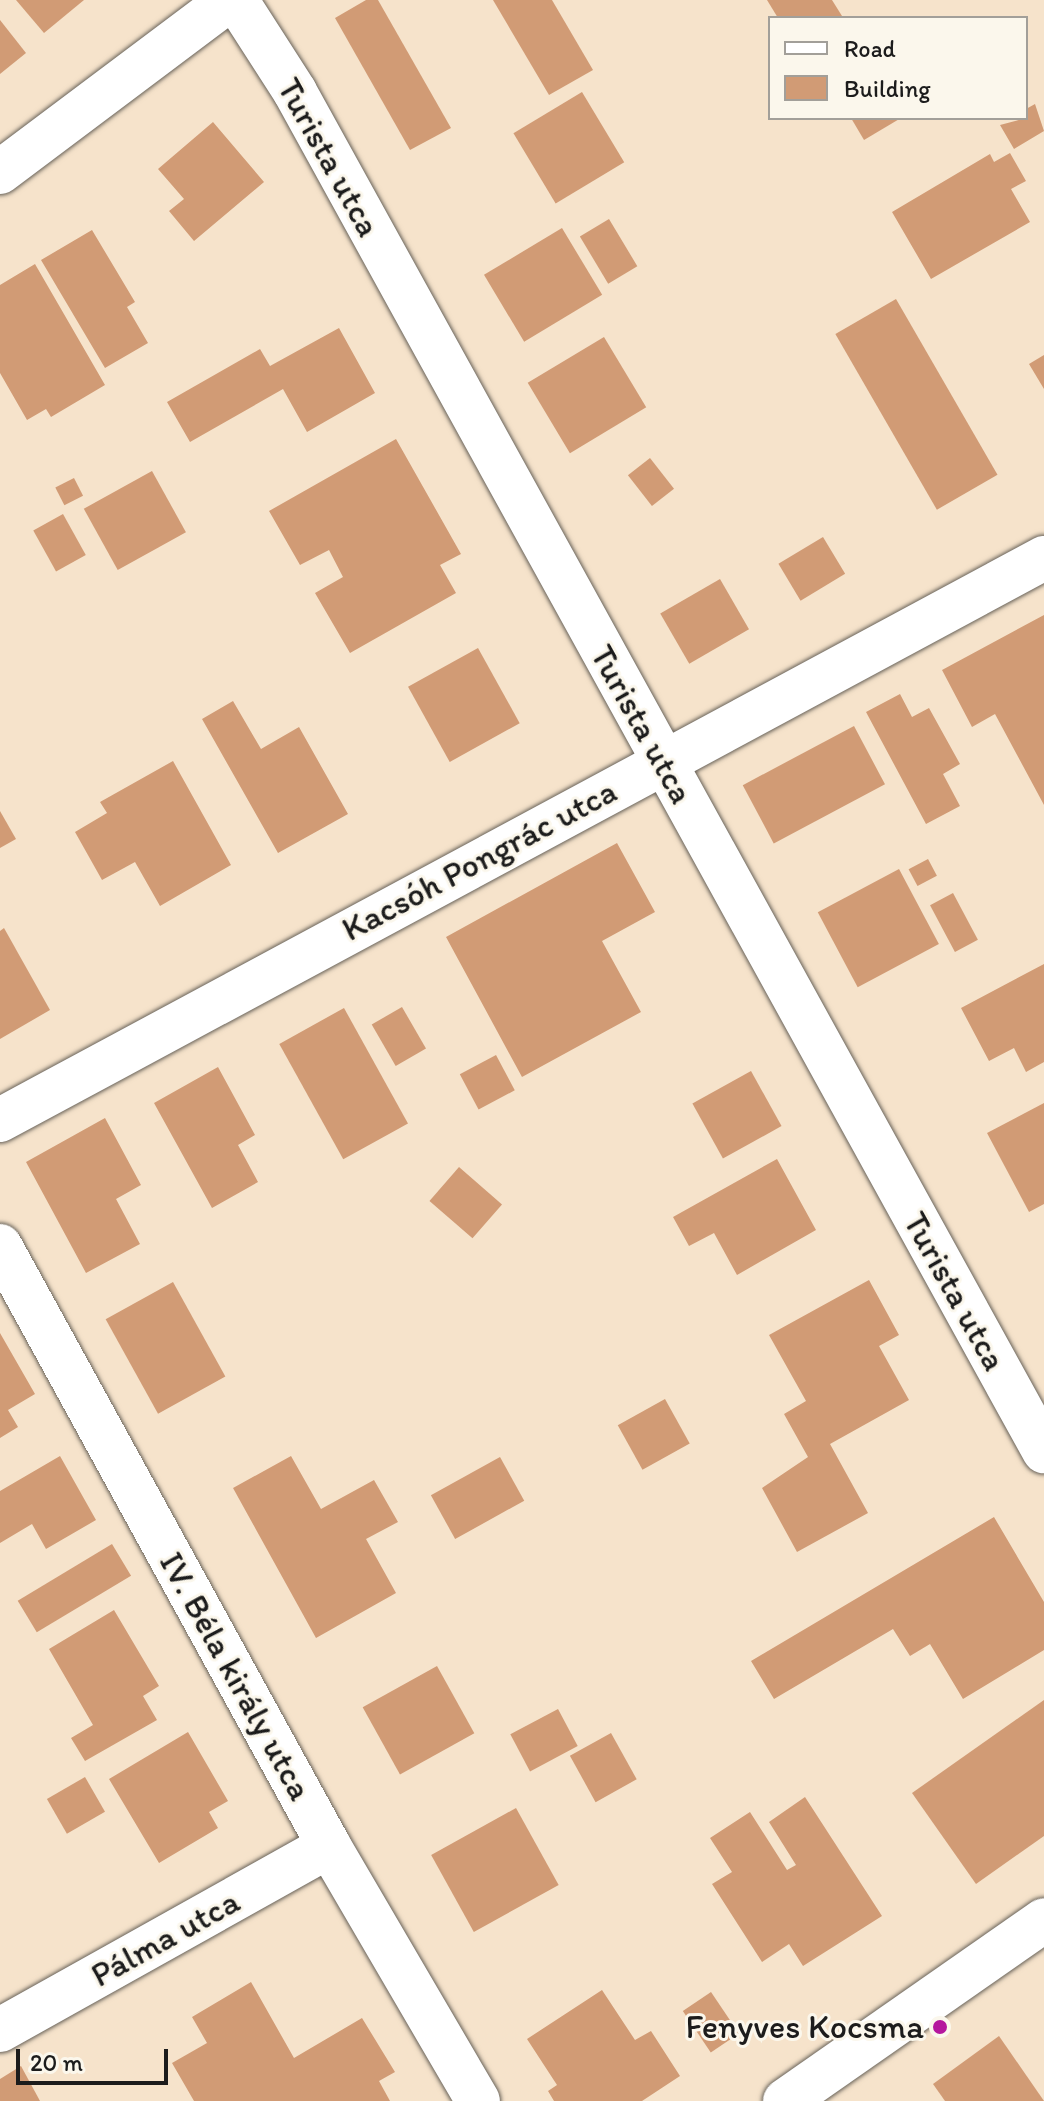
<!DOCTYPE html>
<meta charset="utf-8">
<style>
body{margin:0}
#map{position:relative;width:1044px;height:2101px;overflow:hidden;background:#f6e3cb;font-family:Itim,sans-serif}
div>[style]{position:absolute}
.building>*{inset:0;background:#d19b75;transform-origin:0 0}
.roads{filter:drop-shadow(0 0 2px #686259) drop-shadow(0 0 2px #686259)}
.minor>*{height:44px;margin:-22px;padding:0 22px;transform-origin:22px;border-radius:22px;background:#fff}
.dots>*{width:22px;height:22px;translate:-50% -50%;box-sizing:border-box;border:4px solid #fbf7ec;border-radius:50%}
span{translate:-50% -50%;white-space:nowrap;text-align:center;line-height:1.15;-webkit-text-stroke:6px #fbf7ec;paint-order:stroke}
.street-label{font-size:34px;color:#1c1c1c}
.poi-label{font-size:34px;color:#1c1c1c}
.right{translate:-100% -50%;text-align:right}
.legend{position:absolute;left:768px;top:16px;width:260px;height:104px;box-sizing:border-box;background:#fbf7ec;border:2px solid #a29f99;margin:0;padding:10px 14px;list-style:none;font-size:24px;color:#1c1c1c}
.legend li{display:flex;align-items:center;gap:16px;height:40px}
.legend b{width:40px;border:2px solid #a29f99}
.scale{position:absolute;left:16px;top:2049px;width:152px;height:36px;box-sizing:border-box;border:4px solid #1c1c1c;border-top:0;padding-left:10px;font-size:24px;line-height:28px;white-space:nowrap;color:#1c1c1c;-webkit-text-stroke:6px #fbf7ec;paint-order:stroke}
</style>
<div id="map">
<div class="building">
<div style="clip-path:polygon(16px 0,84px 0,44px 33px)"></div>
<div style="clip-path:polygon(366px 0,378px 0,451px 128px,410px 150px,335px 18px)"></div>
<div style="clip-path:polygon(493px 0,552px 0,593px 70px,549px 95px)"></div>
<div style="clip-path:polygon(767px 0,832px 0,842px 16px,778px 18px)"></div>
<div style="clip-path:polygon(0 20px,26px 53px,0 74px)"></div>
<div style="left:582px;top:92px;width:82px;height:80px;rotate:59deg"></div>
<div style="clip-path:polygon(1035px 104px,1044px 131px,1014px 149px,1000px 125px,1026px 118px,1026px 109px)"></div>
<div style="clip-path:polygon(851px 118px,901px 118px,864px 140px)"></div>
<div style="clip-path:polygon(213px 122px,264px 182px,194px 241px,169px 211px,184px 199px,158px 169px)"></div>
<div style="clip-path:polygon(1010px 153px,1026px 181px,1011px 189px,1030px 222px,931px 279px,892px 212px,990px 154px,994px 162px)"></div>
<div style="left:609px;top:219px;width:55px;height:34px;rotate:59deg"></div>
<div style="left:562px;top:228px;width:78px;height:91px;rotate:59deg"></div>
<div style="clip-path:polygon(92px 230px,135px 302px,127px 307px,148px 343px,105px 368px,41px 260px)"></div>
<div style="clip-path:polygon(35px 264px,105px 385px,51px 417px,46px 409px,27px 420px,0 373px,0 285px)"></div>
<div style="left:896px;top:299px;width:203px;height:70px;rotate:60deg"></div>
<div style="clip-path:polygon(339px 328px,375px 393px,307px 432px,283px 389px,190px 442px,167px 402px,260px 349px,270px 366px)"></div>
<div style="left:604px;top:337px;width:82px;height:89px;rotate:59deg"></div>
<div style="clip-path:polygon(1044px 355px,1044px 389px,1029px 364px)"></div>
<div style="clip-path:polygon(396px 439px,461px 554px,440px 565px,456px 593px,350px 653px,315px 593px,343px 577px,329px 550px,300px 565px,269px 511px)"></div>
<div style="left:650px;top:458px;width:39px;height:28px;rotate:52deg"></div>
<div style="left:152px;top:471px;width:70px;height:78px;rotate:61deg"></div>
<div style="left:74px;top:478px;width:20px;height:21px;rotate:63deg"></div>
<div style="left:63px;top:514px;width:47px;height:34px;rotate:61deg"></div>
<div style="left:823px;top:537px;width:43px;height:52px;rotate:59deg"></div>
<div style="left:720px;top:579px;width:58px;height:69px;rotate:60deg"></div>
<div style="clip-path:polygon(1044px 615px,1044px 805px,995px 714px,972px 727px,942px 670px)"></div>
<div style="left:478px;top:648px;width:86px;height:80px;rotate:61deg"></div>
<div style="clip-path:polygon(900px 694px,912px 717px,929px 708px,960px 764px,943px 774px,960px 806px,926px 824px,866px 712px)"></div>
<div style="clip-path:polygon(233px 701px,261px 749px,299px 727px,348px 814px,278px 853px,202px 719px)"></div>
<div style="left:854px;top:726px;width:66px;height:126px;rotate:62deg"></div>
<div style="clip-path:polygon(173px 761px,231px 865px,160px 906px,135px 862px,102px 880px,75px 832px,107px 813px,100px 802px)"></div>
<div style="clip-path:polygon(0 811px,16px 839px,0 848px)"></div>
<div style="clip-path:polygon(617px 843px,655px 912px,602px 941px,641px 1012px,522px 1077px,446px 937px)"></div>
<div style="left:928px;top:859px;width:19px;height:22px;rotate:62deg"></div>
<div style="left:899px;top:869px;width:85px;height:92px;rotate:62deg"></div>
<div style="left:953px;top:893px;width:53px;height:26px;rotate:62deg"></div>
<div style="clip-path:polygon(4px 928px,50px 1010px,0 1039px,0 931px)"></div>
<div style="clip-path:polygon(1044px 964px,1044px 1062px,1026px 1072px,1014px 1048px,989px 1061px,961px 1008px)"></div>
<div style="left:402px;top:1007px;width:48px;height:35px;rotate:60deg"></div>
<div style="left:344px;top:1008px;width:132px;height:74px;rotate:61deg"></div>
<div style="left:496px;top:1055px;width:40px;height:41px;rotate:62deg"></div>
<div style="clip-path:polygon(218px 1067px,255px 1135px,238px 1145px,258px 1182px,212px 1208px,154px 1103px)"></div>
<div style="left:751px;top:1071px;width:63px;height:67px;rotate:61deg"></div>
<div style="clip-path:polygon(1044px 1103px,1044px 1204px,1029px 1212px,987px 1133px)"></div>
<div style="clip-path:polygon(105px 1118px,141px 1185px,116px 1199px,140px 1244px,86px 1273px,26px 1162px)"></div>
<div style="clip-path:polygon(777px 1159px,816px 1230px,737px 1275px,714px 1233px,689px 1246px,673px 1217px)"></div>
<div style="left:459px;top:1167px;width:57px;height:45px;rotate:41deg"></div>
<div style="clip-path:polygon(869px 1280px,899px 1335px,879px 1346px,909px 1400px,830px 1444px,868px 1513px,797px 1552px,762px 1488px,808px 1457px,784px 1414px,806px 1401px,769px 1335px)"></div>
<div style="left:173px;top:1282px;width:108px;height:77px;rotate:61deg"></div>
<div style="clip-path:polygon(0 1333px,35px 1394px,8px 1410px,18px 1427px,0 1438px)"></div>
<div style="left:665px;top:1399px;width:51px;height:54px;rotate:61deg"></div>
<div style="clip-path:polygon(60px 1456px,96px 1520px,46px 1549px,32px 1524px,0 1543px,0 1491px)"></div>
<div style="clip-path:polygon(291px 1456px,321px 1509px,374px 1480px,398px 1522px,366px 1539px,396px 1593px,316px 1638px,233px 1488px)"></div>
<div style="left:500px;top:1457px;width:50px;height:79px;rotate:61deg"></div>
<div style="clip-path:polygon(994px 1517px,1044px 1602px,1044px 1650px,963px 1699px,930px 1644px,910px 1656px,893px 1629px,774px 1699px,751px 1661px)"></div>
<div style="left:112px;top:1544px;width:37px;height:110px;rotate:59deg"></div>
<div style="clip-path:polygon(114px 1610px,159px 1686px,143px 1696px,157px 1720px,85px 1761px,71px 1738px,93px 1725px,49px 1649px)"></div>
<div style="left:437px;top:1666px;width:77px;height:85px;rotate:61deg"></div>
<div style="clip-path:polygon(1044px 1700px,1044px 1836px,976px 1884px,912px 1793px)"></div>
<div style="left:558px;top:1709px;width:42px;height:54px;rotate:62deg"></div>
<div style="clip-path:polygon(188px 1732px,228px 1801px,209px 1812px,218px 1828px,159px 1863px,109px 1779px)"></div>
<div style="left:611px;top:1733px;width:53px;height:47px;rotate:61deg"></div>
<div style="left:85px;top:1777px;width:40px;height:44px;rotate:60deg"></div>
<div style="clip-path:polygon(805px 1797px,882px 1916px,803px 1966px,789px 1944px,762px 1962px,712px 1884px,732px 1872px,710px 1838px,750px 1812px,787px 1870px,796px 1865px,769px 1822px)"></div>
<div style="left:516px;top:1808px;width:88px;height:97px;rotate:61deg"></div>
<div style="clip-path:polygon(251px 1982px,294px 2058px,362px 2018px,395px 2072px,379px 2081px,390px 2101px,194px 2101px,172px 2063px,207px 2043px,192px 2017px)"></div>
<div style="clip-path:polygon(602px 1990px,635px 2040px,651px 2031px,680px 2076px,642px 2101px,554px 2101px,548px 2091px,557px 2085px,527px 2039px)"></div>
<div style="left:711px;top:1992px;width:50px;height:34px;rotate:56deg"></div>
<div style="clip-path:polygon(999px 2036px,1044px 2101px,945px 2101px,933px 2084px)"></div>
<div style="clip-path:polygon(21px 2066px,40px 2101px,0 2101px,0 2079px)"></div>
</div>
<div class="roads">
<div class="minor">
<div style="left:236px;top:0;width:109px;rotate:57.3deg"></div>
<div style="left:295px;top:92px;width:1552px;rotate:61.14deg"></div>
<div style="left:0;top:172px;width:286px;rotate:-36.9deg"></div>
<div style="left:0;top:1120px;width:1186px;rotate:-28.29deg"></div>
<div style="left:0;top:1246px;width:684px;rotate:61.26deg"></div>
<div style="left:329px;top:1846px;width:295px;rotate:59.7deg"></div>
<div style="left:0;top:2030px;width:377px;rotate:-29.2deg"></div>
<div style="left:785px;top:2101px;width:316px;rotate:-34.9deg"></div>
</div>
</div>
<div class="dots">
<div style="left:940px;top:2027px;background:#b5179e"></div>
</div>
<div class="street-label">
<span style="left:329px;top:157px;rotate:61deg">Turista utca</span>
<span style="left:642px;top:724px;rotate:61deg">Turista utca</span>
<span style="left:479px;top:860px;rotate:-28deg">Kacsóh Pongrác utca</span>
<span style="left:955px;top:1291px;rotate:61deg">Turista utca</span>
<span style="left:236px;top:1676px;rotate:61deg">IV. Béla király utca</span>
<span style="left:165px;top:1938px;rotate:-29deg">Pálma utca</span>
</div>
<div class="poi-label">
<span class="right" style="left:924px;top:2027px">Fenyves Kocsma</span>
</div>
<ul class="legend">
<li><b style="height:10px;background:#fff"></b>Road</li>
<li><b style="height:22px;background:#d19b75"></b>Building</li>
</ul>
<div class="scale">20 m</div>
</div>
